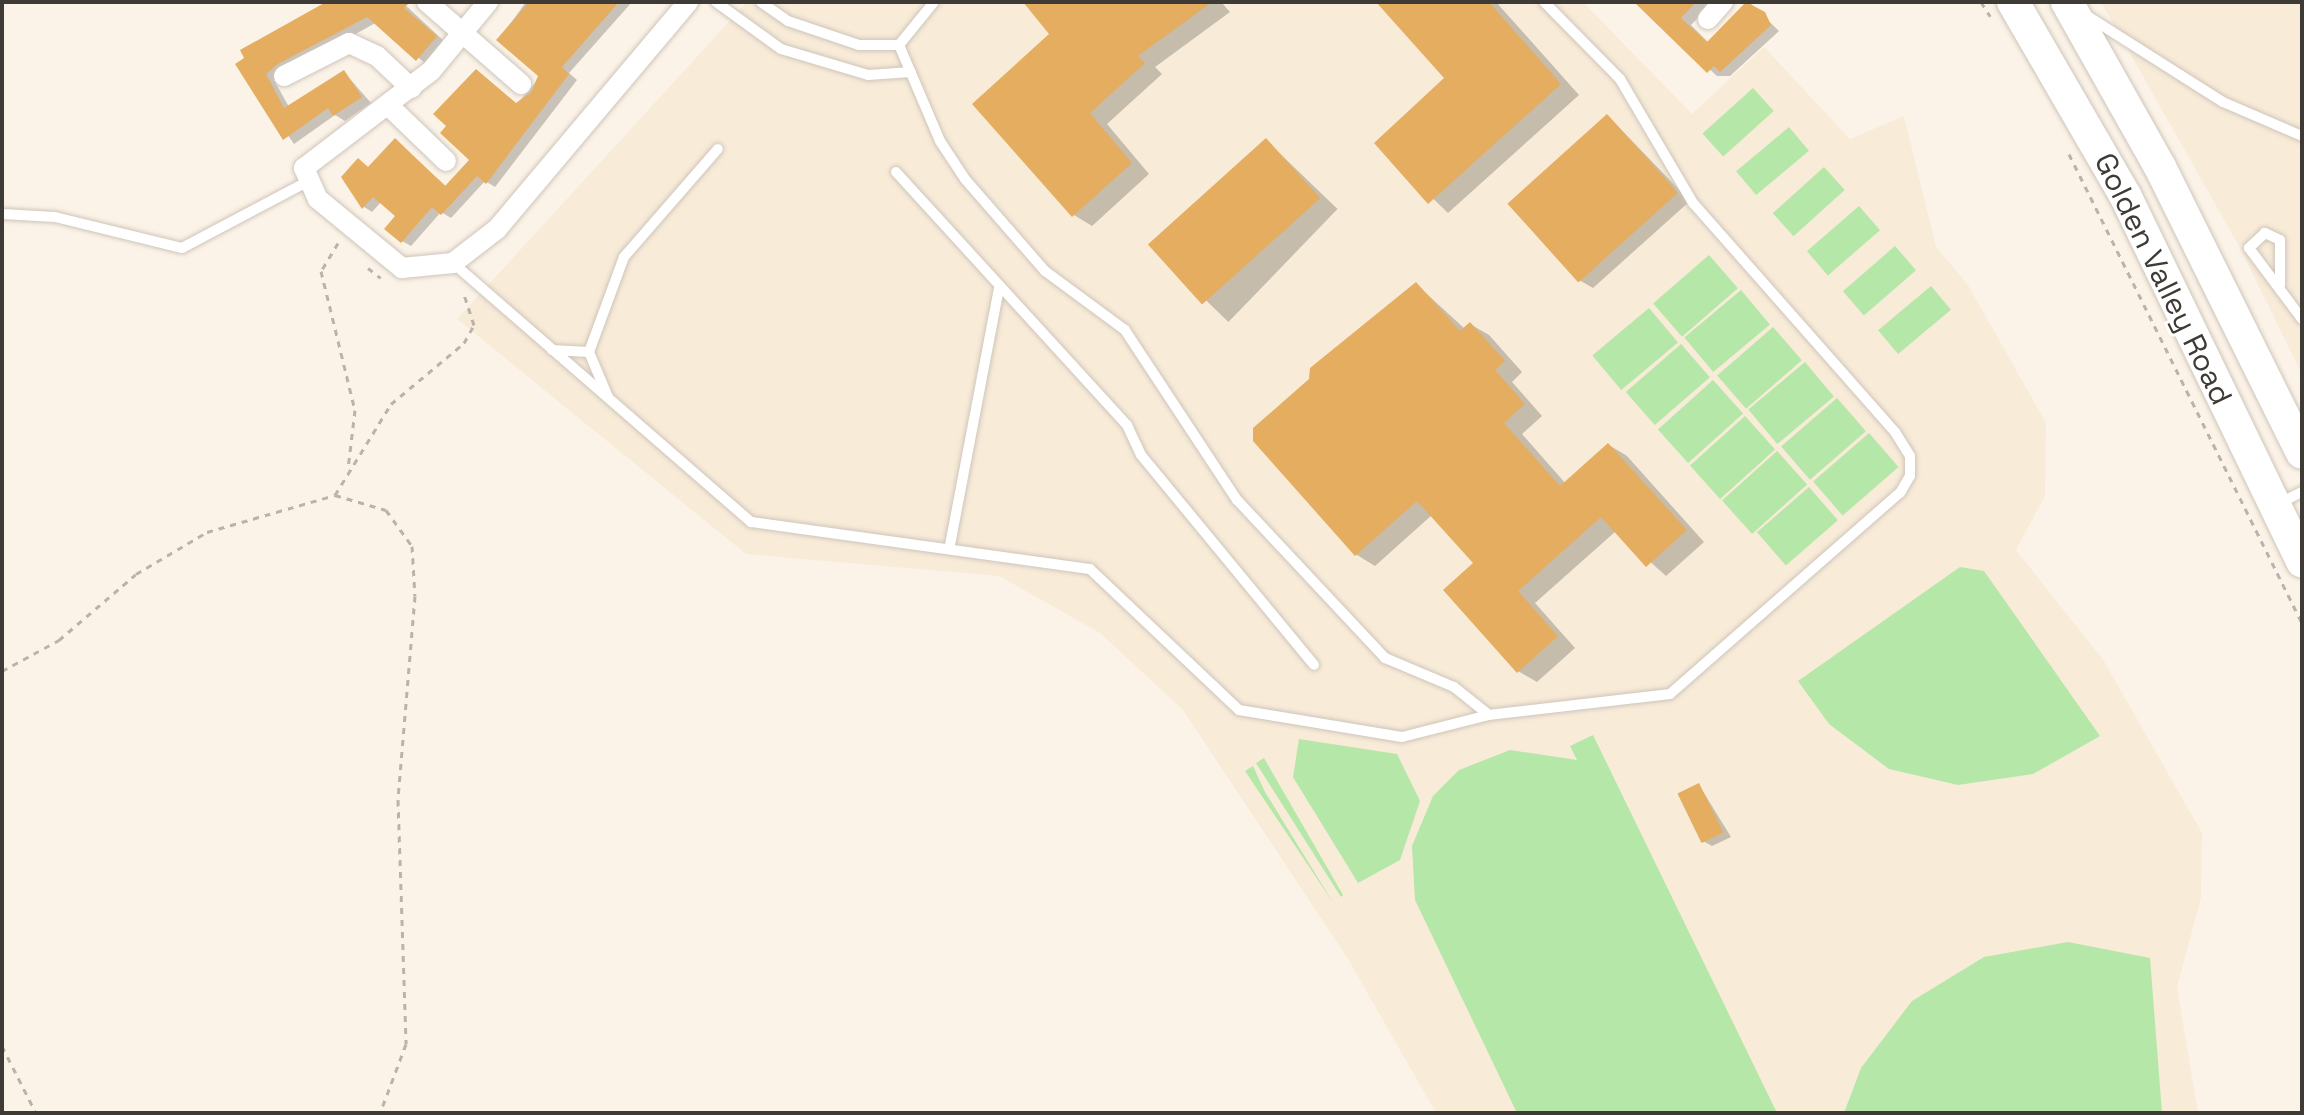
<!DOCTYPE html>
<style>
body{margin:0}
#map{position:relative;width:2304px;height:1115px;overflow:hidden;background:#fcf3e8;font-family:"Space Grotesk",sans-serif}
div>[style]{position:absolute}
.built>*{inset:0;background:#f8ebd8}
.green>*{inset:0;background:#b5e7a8;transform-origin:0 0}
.shadow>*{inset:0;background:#0003;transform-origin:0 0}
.building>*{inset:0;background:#e4ad5f;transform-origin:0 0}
.path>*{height:3px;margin-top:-1.5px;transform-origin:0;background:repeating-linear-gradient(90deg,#bab3ab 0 6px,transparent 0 12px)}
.roads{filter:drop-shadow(0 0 2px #cec5ba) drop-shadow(0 0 2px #cec5ba)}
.lane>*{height:10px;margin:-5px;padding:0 5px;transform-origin:5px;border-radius:5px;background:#fff}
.street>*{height:20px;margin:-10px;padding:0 10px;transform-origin:10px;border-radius:10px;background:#fff}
.primary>*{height:32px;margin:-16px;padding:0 16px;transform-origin:16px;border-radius:16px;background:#fff}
span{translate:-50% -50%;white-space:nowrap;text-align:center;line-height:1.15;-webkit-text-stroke:6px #fff;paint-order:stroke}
.street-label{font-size:30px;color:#3e3b36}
.frame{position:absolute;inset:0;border:4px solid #3e3b36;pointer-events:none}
</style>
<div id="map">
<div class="built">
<div style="clip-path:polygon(747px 2px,1583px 2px,1692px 114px,1764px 47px,1850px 139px,1904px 116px,1936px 247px,1968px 285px,2046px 423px,2045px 496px,2016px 550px,2104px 661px,2202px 833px,2201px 898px,2177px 987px,2198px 1113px,1436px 1113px,1348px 959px,1183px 710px,1100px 633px,999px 576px,746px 554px,457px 319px)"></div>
<div style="clip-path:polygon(2101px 2px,2302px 2px,2302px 374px,2240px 248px)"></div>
</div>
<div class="green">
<div style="left:1753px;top:88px;width:31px;height:68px;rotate:48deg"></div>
<div style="left:1789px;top:127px;width:31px;height:69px;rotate:50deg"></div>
<div style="left:1824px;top:167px;width:31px;height:69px;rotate:48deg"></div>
<div style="left:1859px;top:206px;width:32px;height:69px;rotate:49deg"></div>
<div style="left:1895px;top:246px;width:32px;height:69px;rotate:49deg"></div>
<div style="left:1709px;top:255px;width:44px;height:74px;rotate:49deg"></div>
<div style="left:1931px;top:286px;width:31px;height:69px;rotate:50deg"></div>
<div style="left:1741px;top:290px;width:45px;height:74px;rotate:50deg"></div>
<div style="left:1649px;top:308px;width:45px;height:74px;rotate:50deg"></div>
<div style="left:1773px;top:327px;width:44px;height:74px;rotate:49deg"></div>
<div style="left:1681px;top:344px;width:44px;height:73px;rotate:49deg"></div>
<div style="left:1805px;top:362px;width:45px;height:74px;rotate:50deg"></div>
<div style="left:1713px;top:380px;width:45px;height:74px;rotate:48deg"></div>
<div style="left:1837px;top:398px;width:44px;height:74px;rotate:49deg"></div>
<div style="left:1745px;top:416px;width:45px;height:74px;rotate:48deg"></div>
<div style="left:1869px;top:433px;width:45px;height:74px;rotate:49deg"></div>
<div style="left:1777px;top:451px;width:45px;height:74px;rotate:48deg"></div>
<div style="left:1809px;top:487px;width:44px;height:69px;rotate:49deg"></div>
<div style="clip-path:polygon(1960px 567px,1984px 571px,2100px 736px,2033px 774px,1958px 785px,1889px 769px,1829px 724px,1798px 681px)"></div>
<div style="clip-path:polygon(1593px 735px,1777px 1113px,1517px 1113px,1415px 900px,1412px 846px,1433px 796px,1459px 770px,1510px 750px,1577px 760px,1570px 746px)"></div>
<div style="clip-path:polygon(1299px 739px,1397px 754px,1420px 801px,1400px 860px,1358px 883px,1293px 777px)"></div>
<div style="clip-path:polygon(1264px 758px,1343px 895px,1341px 897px,1256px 763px)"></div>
<div style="clip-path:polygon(1253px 766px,1265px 792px,1334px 904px,1245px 771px)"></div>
<div style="clip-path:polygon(2068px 942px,2150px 958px,2162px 1113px,1844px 1113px,1861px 1068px,1912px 1001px,1984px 957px)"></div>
</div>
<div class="shadow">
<div style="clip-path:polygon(330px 2px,402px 2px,446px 43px,427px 65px,377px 22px,274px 80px,289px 107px,344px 72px,371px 103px,345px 121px,335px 115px,294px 144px,238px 64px)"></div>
<div style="clip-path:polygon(526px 2px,632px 2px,569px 73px,577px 80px,495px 187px,485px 181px,451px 218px,441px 212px,411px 246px,402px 241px,397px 216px,381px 202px,372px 212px,364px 207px,344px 177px,358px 161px,370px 168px,395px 140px,447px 187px,472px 160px,477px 71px,517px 104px,541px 76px,499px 39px)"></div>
<div style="clip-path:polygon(1025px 2px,1221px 2px,1230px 12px,1155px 67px,1162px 74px,1107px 124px,1149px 174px,1092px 226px,1074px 215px,1052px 35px)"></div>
<div style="clip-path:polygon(1381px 2px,1496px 2px,1579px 95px,1448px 213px,1377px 144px,1447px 78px)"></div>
<div style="clip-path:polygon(1637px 2px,1713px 2px,1691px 25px,1709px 43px,1749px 2px,1779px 31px,1730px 76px,1717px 76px)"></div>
<div style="clip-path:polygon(1608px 116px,1690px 201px,1593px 288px,1579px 280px)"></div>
<div style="left:1267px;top:141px;width:98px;height:157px;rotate:44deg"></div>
<div style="clip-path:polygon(1416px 284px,1465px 329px,1470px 324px,1489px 335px,1522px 372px,1512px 382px,1542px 416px,1522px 434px,1566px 484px,1609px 445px,1627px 456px,1704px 542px,1666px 576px,1616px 531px,1535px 603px,1575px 648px,1537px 682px,1518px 671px,1476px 564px,1432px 515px,1375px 566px,1357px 555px,1255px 440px)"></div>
<div style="clip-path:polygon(1699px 785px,1731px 837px,1712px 846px,1703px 841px)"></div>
</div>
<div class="building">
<div style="clip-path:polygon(326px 2px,410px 2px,404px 8px,437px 36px,416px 61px,367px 17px,278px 64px,266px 74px,284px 108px,344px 70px,362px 97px,333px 116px,328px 108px,283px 140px,235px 64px,244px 58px,240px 50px)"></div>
<div style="clip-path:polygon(529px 2px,619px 2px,562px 67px,569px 74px,486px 184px,477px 176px,441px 215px,432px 207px,401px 243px,384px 229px,395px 216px,373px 197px,362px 209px,341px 177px,358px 158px,368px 167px,395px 138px,445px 186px,469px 160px,440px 133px,446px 126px,433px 114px,476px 69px,516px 103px,531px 92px,538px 76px,496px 40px)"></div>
<div style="clip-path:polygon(1023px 2px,1212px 2px,1138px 56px,1145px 63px,1090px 113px,1132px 163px,1072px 217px,972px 104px,1049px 34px)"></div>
<div style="clip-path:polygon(1376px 2px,1489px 2px,1561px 84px,1428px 204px,1374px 143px,1444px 78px)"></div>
<div style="clip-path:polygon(1634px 2px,1696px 2px,1681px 18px,1707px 42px,1746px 2px,1765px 12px,1771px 25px,1720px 72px,1714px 66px,1707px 73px)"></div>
<div style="left:1607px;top:114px;width:106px;height:134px;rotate:48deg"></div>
<div style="left:1266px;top:138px;width:81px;height:159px;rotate:48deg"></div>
<div style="clip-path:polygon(1416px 282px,1460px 331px,1470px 322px,1505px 361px,1495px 370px,1525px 404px,1504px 423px,1560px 486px,1608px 443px,1687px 530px,1646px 567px,1601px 517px,1518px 591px,1558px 636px,1517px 673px,1443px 590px,1473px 563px,1417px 501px,1355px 556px,1253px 441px,1253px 428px,1309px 379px,1310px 368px)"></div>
<div style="left:1699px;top:783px;width:55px;height:24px;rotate:64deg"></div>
</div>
<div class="path">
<div style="left:1981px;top:2px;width:17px;rotate:57deg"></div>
<div style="left:2069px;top:154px;width:524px;rotate:63.58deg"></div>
<div style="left:338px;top:243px;width:33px;rotate:121deg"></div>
<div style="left:321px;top:271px;width:143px;rotate:76.3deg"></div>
<div style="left:355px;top:410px;width:59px;rotate:96.8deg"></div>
<div style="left:368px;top:268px;width:16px;rotate:38deg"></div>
<div style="left:335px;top:495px;width:53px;rotate:16.4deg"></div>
<div style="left:386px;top:510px;width:44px;rotate:54.2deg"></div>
<div style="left:412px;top:546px;width:50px;rotate:86.6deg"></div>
<div style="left:415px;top:596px;width:205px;rotate:94.8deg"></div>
<div style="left:398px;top:800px;width:244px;rotate:88.1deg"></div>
<div style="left:406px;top:1044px;width:74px;rotate:110.6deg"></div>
<div style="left:2px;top:671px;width:65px;rotate:-28.5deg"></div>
<div style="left:59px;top:640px;width:101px;rotate:-40.6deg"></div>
<div style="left:136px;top:574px;width:82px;rotate:-30.6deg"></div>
<div style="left:207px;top:532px;width:133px;rotate:-16.1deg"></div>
<div style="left:335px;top:495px;width:107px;rotate:-58.4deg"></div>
<div style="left:391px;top:404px;width:95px;rotate:-39.9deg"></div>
<div style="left:464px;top:343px;width:21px;rotate:-61deg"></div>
<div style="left:474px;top:325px;width:36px;rotate:-108deg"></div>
<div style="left:2px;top:1046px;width:75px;rotate:63.1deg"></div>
</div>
<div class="roads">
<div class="lane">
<div style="left:716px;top:2px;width:80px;rotate:35.9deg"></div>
<div style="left:781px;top:49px;width:91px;rotate:16.6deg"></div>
<div style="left:868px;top:75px;width:43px;rotate:-4deg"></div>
<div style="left:2081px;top:12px;width:168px;rotate:32.4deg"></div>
<div style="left:2223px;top:102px;width:86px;rotate:23.3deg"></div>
<div style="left:899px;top:45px;width:55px;rotate:-50.9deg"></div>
<div style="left:896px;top:172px;width:343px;rotate:47.6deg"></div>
<div style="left:1127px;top:425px;width:33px;rotate:65deg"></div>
<div style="left:1141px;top:455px;width:272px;rotate:50.5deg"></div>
<div style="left:2px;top:214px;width:53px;rotate:3.2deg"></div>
<div style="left:55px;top:217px;width:131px;rotate:13.7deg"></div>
<div style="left:182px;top:248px;width:139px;rotate:-27.9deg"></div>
<div style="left:453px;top:263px;width:395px;rotate:41deg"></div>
<div style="left:751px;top:522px;width:342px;rotate:7.9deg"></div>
<div style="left:1090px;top:569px;width:205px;rotate:43.4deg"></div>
<div style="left:1239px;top:710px;width:165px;rotate:9.4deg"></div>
<div style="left:1402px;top:737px;width:90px;rotate:-14.2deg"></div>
<div style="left:1489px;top:715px;width:45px;rotate:-141.3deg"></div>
<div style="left:1454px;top:687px;width:75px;rotate:-157.2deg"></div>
<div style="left:1385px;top:658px;width:216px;rotate:-133.1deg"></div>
<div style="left:1237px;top:500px;width:204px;rotate:-123.4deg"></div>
<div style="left:1125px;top:330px;width:99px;rotate:-143.6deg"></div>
<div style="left:1045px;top:271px;width:122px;rotate:-131deg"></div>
<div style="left:965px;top:179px;width:45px;rotate:-123.3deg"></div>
<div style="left:940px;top:141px;width:104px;rotate:-113.1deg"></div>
<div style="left:899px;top:45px;width:40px;rotate:180deg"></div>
<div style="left:859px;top:45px;width:75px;rotate:-161.3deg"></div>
<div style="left:788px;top:21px;width:33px;rotate:-145deg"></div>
<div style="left:2280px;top:285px;width:45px;rotate:-90deg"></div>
<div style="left:2280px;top:240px;width:17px;rotate:-155deg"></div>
<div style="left:2265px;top:233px;width:22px;rotate:137deg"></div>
<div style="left:2249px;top:248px;width:89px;rotate:53.3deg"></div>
<div style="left:552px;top:350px;width:37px;rotate:3deg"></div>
<div style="left:608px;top:397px;width:49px;rotate:-112.9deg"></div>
<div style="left:589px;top:352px;width:101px;rotate:-69.8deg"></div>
<div style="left:624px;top:257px;width:143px;rotate:-49deg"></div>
<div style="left:2280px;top:503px;width:25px;rotate:-27deg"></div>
<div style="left:950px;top:545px;width:261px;rotate:-79.2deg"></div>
<div style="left:1489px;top:715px;width:182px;rotate:-6.6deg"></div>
<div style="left:1670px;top:694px;width:305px;rotate:-41.2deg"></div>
<div style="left:1900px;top:493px;width:20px;rotate:-60deg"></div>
<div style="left:1910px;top:476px;width:20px;rotate:-90deg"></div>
<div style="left:1910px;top:456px;width:28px;rotate:-122deg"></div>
<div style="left:1895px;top:432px;width:305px;rotate:-131.4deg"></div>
<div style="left:1693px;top:203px;width:144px;rotate:-120.5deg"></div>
<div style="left:1620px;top:79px;width:108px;rotate:-134.6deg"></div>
</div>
<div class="street">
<div style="left:427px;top:2px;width:125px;rotate:41.1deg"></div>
<div style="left:488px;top:2px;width:89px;rotate:129.6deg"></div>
<div style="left:431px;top:71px;width:160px;rotate:142.6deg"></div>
<div style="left:304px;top:168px;width:34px;rotate:66deg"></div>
<div style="left:318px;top:199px;width:109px;rotate:39.4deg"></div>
<div style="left:402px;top:268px;width:51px;rotate:-5.6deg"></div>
<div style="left:453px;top:263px;width:56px;rotate:-37.7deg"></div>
<div style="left:497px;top:229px;width:297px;rotate:-49.9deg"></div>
<div style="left:1708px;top:19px;width:23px;rotate:-49deg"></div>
<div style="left:284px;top:76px;width:73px;rotate:-26.9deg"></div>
<div style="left:349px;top:43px;width:31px;rotate:25deg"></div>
<div style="left:377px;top:56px;width:47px;rotate:43.3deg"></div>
<div style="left:389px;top:106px;width:79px;rotate:44deg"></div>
</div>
<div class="primary">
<div style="left:2013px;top:2px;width:223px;rotate:59.9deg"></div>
<div style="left:2125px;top:195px;width:407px;rotate:64.2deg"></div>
<div style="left:2067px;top:2px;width:189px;rotate:60.6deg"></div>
<div style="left:2160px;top:167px;width:319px;rotate:63.6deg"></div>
</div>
</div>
<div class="street-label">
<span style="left:2163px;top:279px;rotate:64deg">Golden Valley Road</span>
</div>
<div class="frame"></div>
</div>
